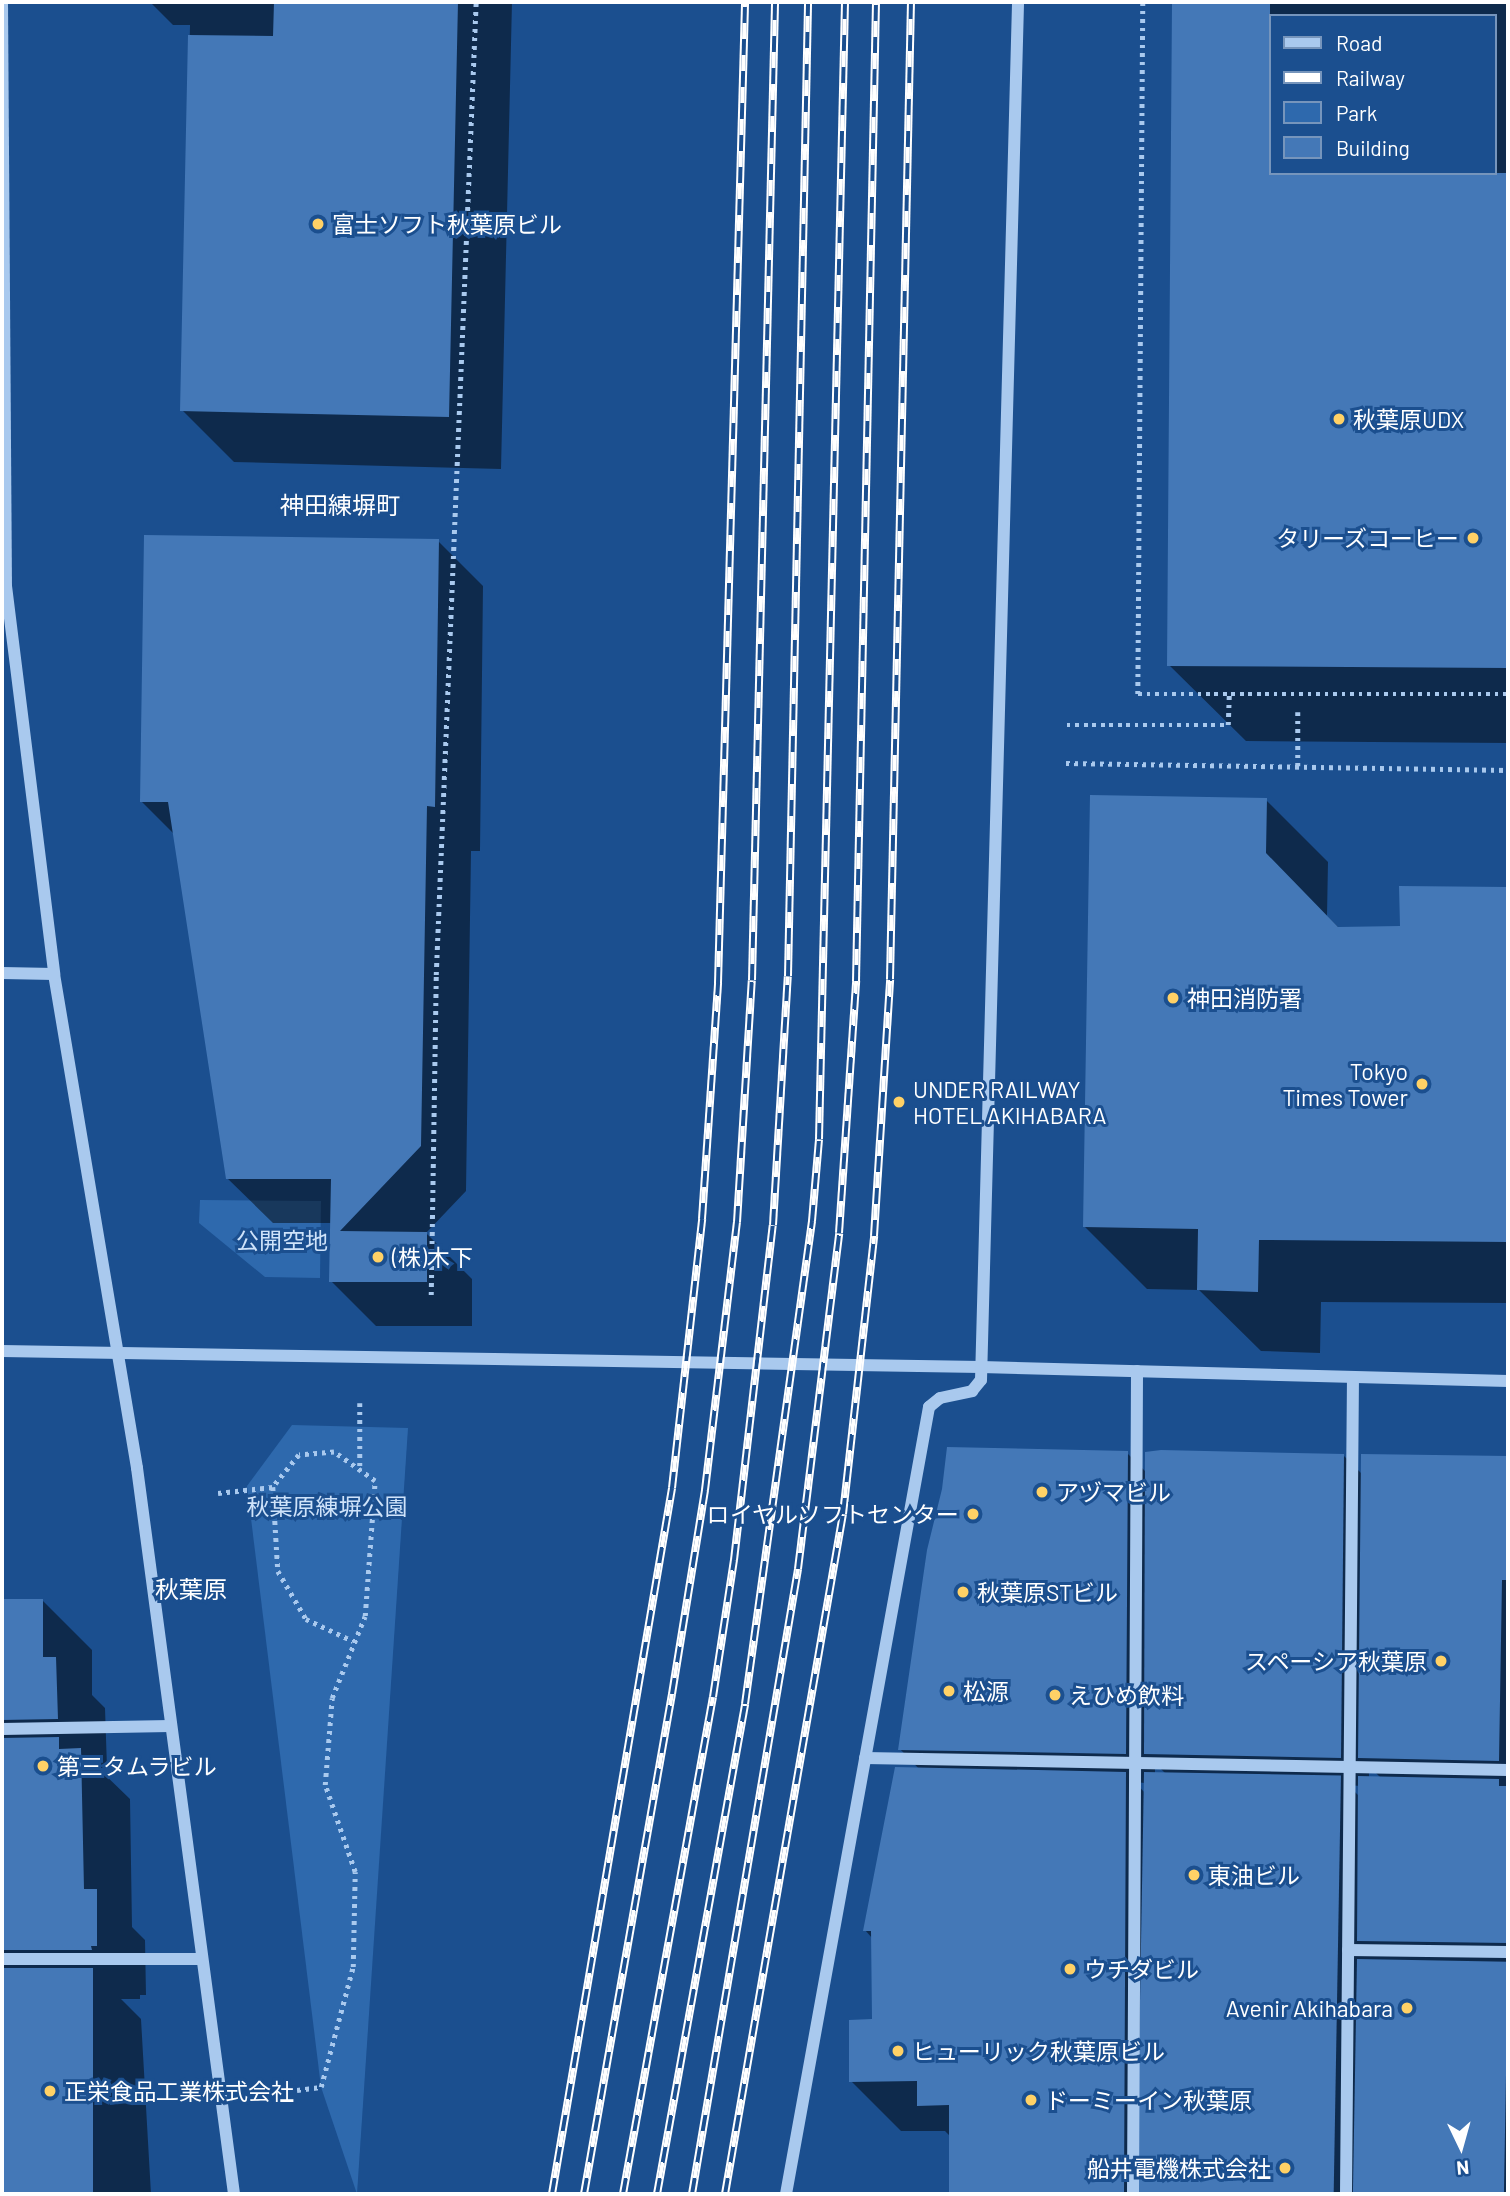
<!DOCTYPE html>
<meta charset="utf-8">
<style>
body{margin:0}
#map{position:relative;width:1510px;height:2196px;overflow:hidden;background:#1b4f8f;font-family:Barlow,"Noto Sans JP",sans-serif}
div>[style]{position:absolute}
.green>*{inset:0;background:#2e69ad}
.shadow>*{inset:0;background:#0007}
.building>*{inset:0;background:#4478b7;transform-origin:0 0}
.path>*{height:4.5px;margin-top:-2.25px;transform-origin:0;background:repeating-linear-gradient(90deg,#a9c9ee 0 3.5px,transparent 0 8.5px)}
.minor>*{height:12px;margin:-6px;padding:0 6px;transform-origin:6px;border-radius:6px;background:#a9c9ee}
.rail>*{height:8px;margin-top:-4px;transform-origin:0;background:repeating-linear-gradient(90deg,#1b4f8f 0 16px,#fff 0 32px);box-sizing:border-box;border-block:2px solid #fff}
.dots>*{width:19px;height:19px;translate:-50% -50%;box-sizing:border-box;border:4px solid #1b4f8f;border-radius:50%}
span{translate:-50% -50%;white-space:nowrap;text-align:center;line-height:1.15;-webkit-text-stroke:6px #1b4f8f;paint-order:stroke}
.poi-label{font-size:23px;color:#fff}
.left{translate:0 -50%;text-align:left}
.right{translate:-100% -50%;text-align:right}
.park-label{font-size:23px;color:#cfe3fa}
.neighbourhood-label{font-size:24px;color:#fff}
.frame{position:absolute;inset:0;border:4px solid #fff;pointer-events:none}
.legend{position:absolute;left:1269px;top:14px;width:228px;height:161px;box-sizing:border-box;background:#1b4f8f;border:2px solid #7695bc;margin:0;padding:9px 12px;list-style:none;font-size:21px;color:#fff}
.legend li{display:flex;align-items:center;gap:14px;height:35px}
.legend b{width:35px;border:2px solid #7695bc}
.north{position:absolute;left:1426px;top:2112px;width:70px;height:70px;-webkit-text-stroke:5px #1b4f8f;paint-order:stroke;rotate:175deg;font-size:19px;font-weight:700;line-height:28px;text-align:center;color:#fff}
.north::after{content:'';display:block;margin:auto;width:24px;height:32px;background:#fff;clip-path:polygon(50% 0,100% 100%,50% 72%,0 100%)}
</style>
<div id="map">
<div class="green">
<div style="clip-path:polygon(200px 1200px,321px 1201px,320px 1278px,265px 1277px,199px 1223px)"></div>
<div style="clip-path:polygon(292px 1425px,408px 1428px,357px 2194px,321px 2087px,247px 1486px)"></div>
</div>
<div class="shadow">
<div style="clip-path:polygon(150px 2px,512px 2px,501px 469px,234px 462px,182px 410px,190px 25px,173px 25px)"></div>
<div style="clip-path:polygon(evenodd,1174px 2px,1508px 2px,1508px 743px,1246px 741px,1169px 665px,1174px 2px,1270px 16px,1494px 16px,1494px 173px,1270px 173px,1270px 16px)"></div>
<div style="clip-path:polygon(438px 541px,483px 586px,480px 851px,471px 851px,466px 1191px,426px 1233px,472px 1279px,472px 1326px,376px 1326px,331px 1281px,332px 1223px,273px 1223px,227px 1178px,175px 835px,141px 801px)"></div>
<div style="clip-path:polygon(1266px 800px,1328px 862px,1327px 916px,1339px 928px,1401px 928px,1401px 888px,1508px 888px,1508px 1303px,1321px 1302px,1320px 1353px,1261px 1351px,1199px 1290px,1147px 1289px,1085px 1227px)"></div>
<div style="clip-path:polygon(evenodd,1127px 1453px,1147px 1473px,1343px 1455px,1363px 1475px,1363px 1456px,1508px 1458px,1508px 2194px,951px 2194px,951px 2137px,945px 2131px,901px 2131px,851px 2081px,874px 2021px,872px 1938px,865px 1930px,920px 1770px,900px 1749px,1127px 1453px,1155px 1763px,1166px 1774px,1155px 1774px,1155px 1763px,1127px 1453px,1369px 1766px,1381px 1778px,1369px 1778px,1369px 1766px,1127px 1453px,1135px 1782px,1145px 1783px,1145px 1793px,1135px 1782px,1127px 1453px,1348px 1785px,1360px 1786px,1360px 1797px,1348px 1785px)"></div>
<div style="clip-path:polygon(2px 1600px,43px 1601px,92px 1650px,92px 1695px,105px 1708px,107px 1768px,98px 1768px,130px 1799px,132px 1927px,145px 1940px,146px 1995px,140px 1995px,140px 1999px,121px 1999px,141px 2019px,151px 2194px,2px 2194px)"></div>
</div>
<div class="building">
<div style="clip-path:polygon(274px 2px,458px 2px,449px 417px,180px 411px,188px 35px,273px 36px)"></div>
<div style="clip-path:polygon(1172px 2px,1270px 2px,1270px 173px,1508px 173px,1508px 668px,1167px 666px)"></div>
<div style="clip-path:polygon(144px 535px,439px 539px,435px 807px,427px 806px,421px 1146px,340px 1231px,427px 1232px,427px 1282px,329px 1282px,331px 1179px,226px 1179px,168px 802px,140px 802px)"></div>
<div style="clip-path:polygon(1090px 795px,1267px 798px,1266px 853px,1338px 927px,1400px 926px,1399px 886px,1508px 887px,1508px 1242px,1259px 1240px,1258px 1292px,1197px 1290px,1198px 1229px,1083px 1227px)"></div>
<div style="clip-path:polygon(947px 1447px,1128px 1451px,1126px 1754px,898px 1750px,927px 1550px,942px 1489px)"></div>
<div style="clip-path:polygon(1161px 1450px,1344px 1454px,1341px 1758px,1144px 1754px,1145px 1452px)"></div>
<div style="clip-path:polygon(1361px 1454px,1508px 1456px,1508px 1580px,1502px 1580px,1499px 1761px,1358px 1758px)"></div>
<div style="clip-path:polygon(2px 1599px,43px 1599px,43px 1657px,56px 1657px,58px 1719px,2px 1720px)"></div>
<div style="clip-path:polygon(59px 1737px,59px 1749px,81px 1748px,84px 1889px,97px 1889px,97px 1946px,91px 1946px,92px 1950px,2px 1950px,2px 1738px)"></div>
<div style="clip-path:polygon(895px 1767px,1126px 1772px,1124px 2194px,949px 2194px,949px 2105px,917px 2106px,917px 2081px,849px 2082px,849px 2020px,872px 2019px,871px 1931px,863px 1931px)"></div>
<div style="left:1144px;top:1772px;width:197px;height:422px;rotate:1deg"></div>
<div style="clip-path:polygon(1358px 1776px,1499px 1779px,1499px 1786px,1508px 1786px,1508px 1943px,1357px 1941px)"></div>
<div style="left:1357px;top:1959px;width:151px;height:235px;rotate:1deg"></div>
<div style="left:2px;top:1968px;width:91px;height:226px"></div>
</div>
<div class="path">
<div style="left:1143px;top:2px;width:692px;rotate:90.41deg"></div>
<div style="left:1138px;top:694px;width:370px"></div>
<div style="left:1298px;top:712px;width:54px;rotate:90deg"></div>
<div style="left:1067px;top:725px;width:161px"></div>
<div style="left:1228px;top:725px;width:30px;rotate:-88deg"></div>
<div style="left:1066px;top:763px;width:442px;rotate:0.9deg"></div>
<div style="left:431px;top:1295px;width:320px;rotate:-89.1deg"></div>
<div style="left:436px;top:975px;width:974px;rotate:-87.65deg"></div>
<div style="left:360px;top:1403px;width:68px;rotate:90deg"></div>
<div style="left:218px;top:1493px;width:55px;rotate:-6.2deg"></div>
<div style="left:297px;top:2090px;width:24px;rotate:-7deg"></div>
<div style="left:321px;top:2087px;width:124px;rotate:-75.1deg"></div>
<div style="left:353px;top:1967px;width:95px;rotate:-88.8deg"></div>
<div style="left:355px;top:1872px;width:92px;rotate:-109deg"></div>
<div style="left:325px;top:1785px;width:87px;rotate:-85.4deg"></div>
<div style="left:332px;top:1698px;width:88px;rotate:-68.1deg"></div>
<div style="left:365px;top:1616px;width:135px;rotate:-85.8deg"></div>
<div style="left:375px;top:1481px;width:50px;rotate:-144.7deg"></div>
<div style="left:334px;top:1452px;width:35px;rotate:175deg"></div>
<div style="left:299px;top:1455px;width:41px;rotate:129.1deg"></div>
<div style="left:273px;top:1487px;width:84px;rotate:86.6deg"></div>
<div style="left:278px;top:1571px;width:56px;rotate:59.7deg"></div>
<div style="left:306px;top:1619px;width:52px;rotate:25.1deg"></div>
</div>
<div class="minor">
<div style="left:2px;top:2px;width:584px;rotate:89.61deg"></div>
<div style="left:6px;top:586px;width:391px;rotate:82.9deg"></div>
<div style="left:54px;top:974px;width:501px;rotate:80.46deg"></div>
<div style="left:137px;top:1468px;width:732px;rotate:82.39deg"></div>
<div style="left:2px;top:973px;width:52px;rotate:1.1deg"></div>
<div style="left:2px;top:1351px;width:979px;rotate:0.94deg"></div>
<div style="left:981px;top:1367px;width:527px;rotate:1.52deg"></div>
<div style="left:2px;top:1729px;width:168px;rotate:-1deg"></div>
<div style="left:865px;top:1758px;width:643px;rotate:1.07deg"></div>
<div style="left:1348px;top:1950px;width:160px;rotate:0.7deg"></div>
<div style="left:2px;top:1959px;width:200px"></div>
<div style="left:786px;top:2194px;width:800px;rotate:-79.7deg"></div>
<div style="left:929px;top:1407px;width:14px;rotate:-39deg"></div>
<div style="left:940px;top:1398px;width:33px;rotate:-12deg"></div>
<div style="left:972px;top:1391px;width:14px;rotate:-51deg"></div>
<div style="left:981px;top:1380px;width:1378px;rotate:-88.46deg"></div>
<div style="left:1133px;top:2194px;width:823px;rotate:-89.72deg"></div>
<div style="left:1346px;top:2194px;width:817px;rotate:-89.51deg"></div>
</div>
<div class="rail">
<div style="left:552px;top:2194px;width:716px;rotate:-80.35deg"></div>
<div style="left:672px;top:1488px;width:271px;rotate:-83.6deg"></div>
<div style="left:702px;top:1219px;width:237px;rotate:-86.1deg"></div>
<div style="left:718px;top:983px;width:981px;rotate:-88.42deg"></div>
<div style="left:584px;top:2194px;width:508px;rotate:-80.02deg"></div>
<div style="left:672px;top:1694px;width:207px;rotate:-80.8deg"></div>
<div style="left:705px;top:1490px;width:270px;rotate:-83.2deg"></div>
<div style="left:737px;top:1222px;width:242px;rotate:-86.5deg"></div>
<div style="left:752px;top:980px;width:978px;rotate:-88.65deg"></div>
<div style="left:623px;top:2194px;width:505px;rotate:-79.74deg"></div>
<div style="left:713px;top:1697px;width:139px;rotate:-81.3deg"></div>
<div style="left:734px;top:1560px;width:337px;rotate:-83.4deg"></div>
<div style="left:773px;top:1225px;width:249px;rotate:-86.6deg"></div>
<div style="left:788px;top:976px;width:974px;rotate:-88.82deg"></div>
<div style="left:657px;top:2194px;width:498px;rotate:-79.8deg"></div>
<div style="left:745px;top:1704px;width:488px;rotate:-82.1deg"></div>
<div style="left:812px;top:1221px;width:82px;rotate:-85.1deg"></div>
<div style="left:819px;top:1139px;width:1137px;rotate:-88.69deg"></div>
<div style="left:692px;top:2194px;width:634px;rotate:-80.37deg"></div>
<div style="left:798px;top:1569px;width:338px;rotate:-83deg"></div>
<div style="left:839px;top:1233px;width:253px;rotate:-86.1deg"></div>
<div style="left:856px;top:981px;width:979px;rotate:-88.83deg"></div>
<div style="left:725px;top:2194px;width:690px;rotate:-80.16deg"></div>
<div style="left:843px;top:1514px;width:280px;rotate:-83.6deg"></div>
<div style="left:874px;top:1236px;width:257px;rotate:-86.4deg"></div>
<div style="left:890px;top:979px;width:977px;rotate:-88.77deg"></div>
</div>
<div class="dots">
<div style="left:318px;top:224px;background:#ffd166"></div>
<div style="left:1339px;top:419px;background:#ffd166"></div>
<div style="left:1473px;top:538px;background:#ffd166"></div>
<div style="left:1173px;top:998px;background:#ffd166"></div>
<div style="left:1422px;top:1084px;background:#ffd166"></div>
<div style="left:899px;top:1102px;background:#ffd166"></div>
<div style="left:378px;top:1257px;background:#ffd166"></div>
<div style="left:1042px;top:1492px;background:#ffd166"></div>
<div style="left:973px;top:1514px;background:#ffd166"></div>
<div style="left:963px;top:1592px;background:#ffd166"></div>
<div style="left:1441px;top:1661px;background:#ffd166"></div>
<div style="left:949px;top:1691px;background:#ffd166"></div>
<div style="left:1055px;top:1695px;background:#ffd166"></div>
<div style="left:43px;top:1766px;background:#ffd166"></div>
<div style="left:1194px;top:1875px;background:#ffd166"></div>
<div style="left:1070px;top:1969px;background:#ffd166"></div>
<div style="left:1407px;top:2008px;background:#ffd166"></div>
<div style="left:898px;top:2051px;background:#ffd166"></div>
<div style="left:50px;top:2091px;background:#ffd166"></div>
<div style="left:1031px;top:2100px;background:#ffd166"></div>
<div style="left:1285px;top:2168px;background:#ffd166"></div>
</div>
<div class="poi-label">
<span class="left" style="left:332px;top:224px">富士ソフト秋葉原ビル</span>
<span class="left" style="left:1353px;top:419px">秋葉原UDX</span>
<span class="right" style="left:1459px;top:538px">タリーズコーヒー</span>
<span class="left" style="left:1187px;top:998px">神田消防署</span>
<span class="right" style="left:1408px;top:1084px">Tokyo<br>Times Tower</span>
<span class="left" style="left:913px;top:1102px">UNDER RAILWAY<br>HOTEL AKIHABARA</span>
<span class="left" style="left:392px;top:1257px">(株)木下</span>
<span class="left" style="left:1056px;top:1492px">アヅマビル</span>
<span class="right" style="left:959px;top:1514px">ロイヤルソフトセンター</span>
<span class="left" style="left:977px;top:1592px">秋葉原STビル</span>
<span class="right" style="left:1427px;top:1661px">スペーシア秋葉原</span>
<span class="left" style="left:963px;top:1691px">松源</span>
<span class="left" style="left:1069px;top:1695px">えひめ飲料</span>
<span class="left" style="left:57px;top:1766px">第三タムラビル</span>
<span class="left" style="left:1208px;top:1875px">東油ビル</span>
<span class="left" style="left:1084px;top:1969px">ウチダビル</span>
<span class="right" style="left:1393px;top:2008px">Avenir Akihabara</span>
<span class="left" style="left:912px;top:2051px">ヒューリック秋葉原ビル</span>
<span class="left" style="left:64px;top:2091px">正栄食品工業株式会社</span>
<span class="left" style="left:1045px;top:2100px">ドーミーイン秋葉原</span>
<span class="right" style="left:1271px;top:2168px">船井電機株式会社</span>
</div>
<div class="park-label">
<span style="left:282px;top:1240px">公開空地</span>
<span style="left:327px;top:1506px">秋葉原練塀公園</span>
</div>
<div class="neighbourhood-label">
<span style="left:340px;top:505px">神田練塀町</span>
<span style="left:191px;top:1589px">秋葉原</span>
</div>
<div class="frame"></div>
<ul class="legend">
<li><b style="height:9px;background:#a9c9ee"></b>Road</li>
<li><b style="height:9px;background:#fff"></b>Railway</li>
<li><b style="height:19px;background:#2e69ad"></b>Park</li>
<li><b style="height:19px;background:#4478b7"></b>Building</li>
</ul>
<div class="north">N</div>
</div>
